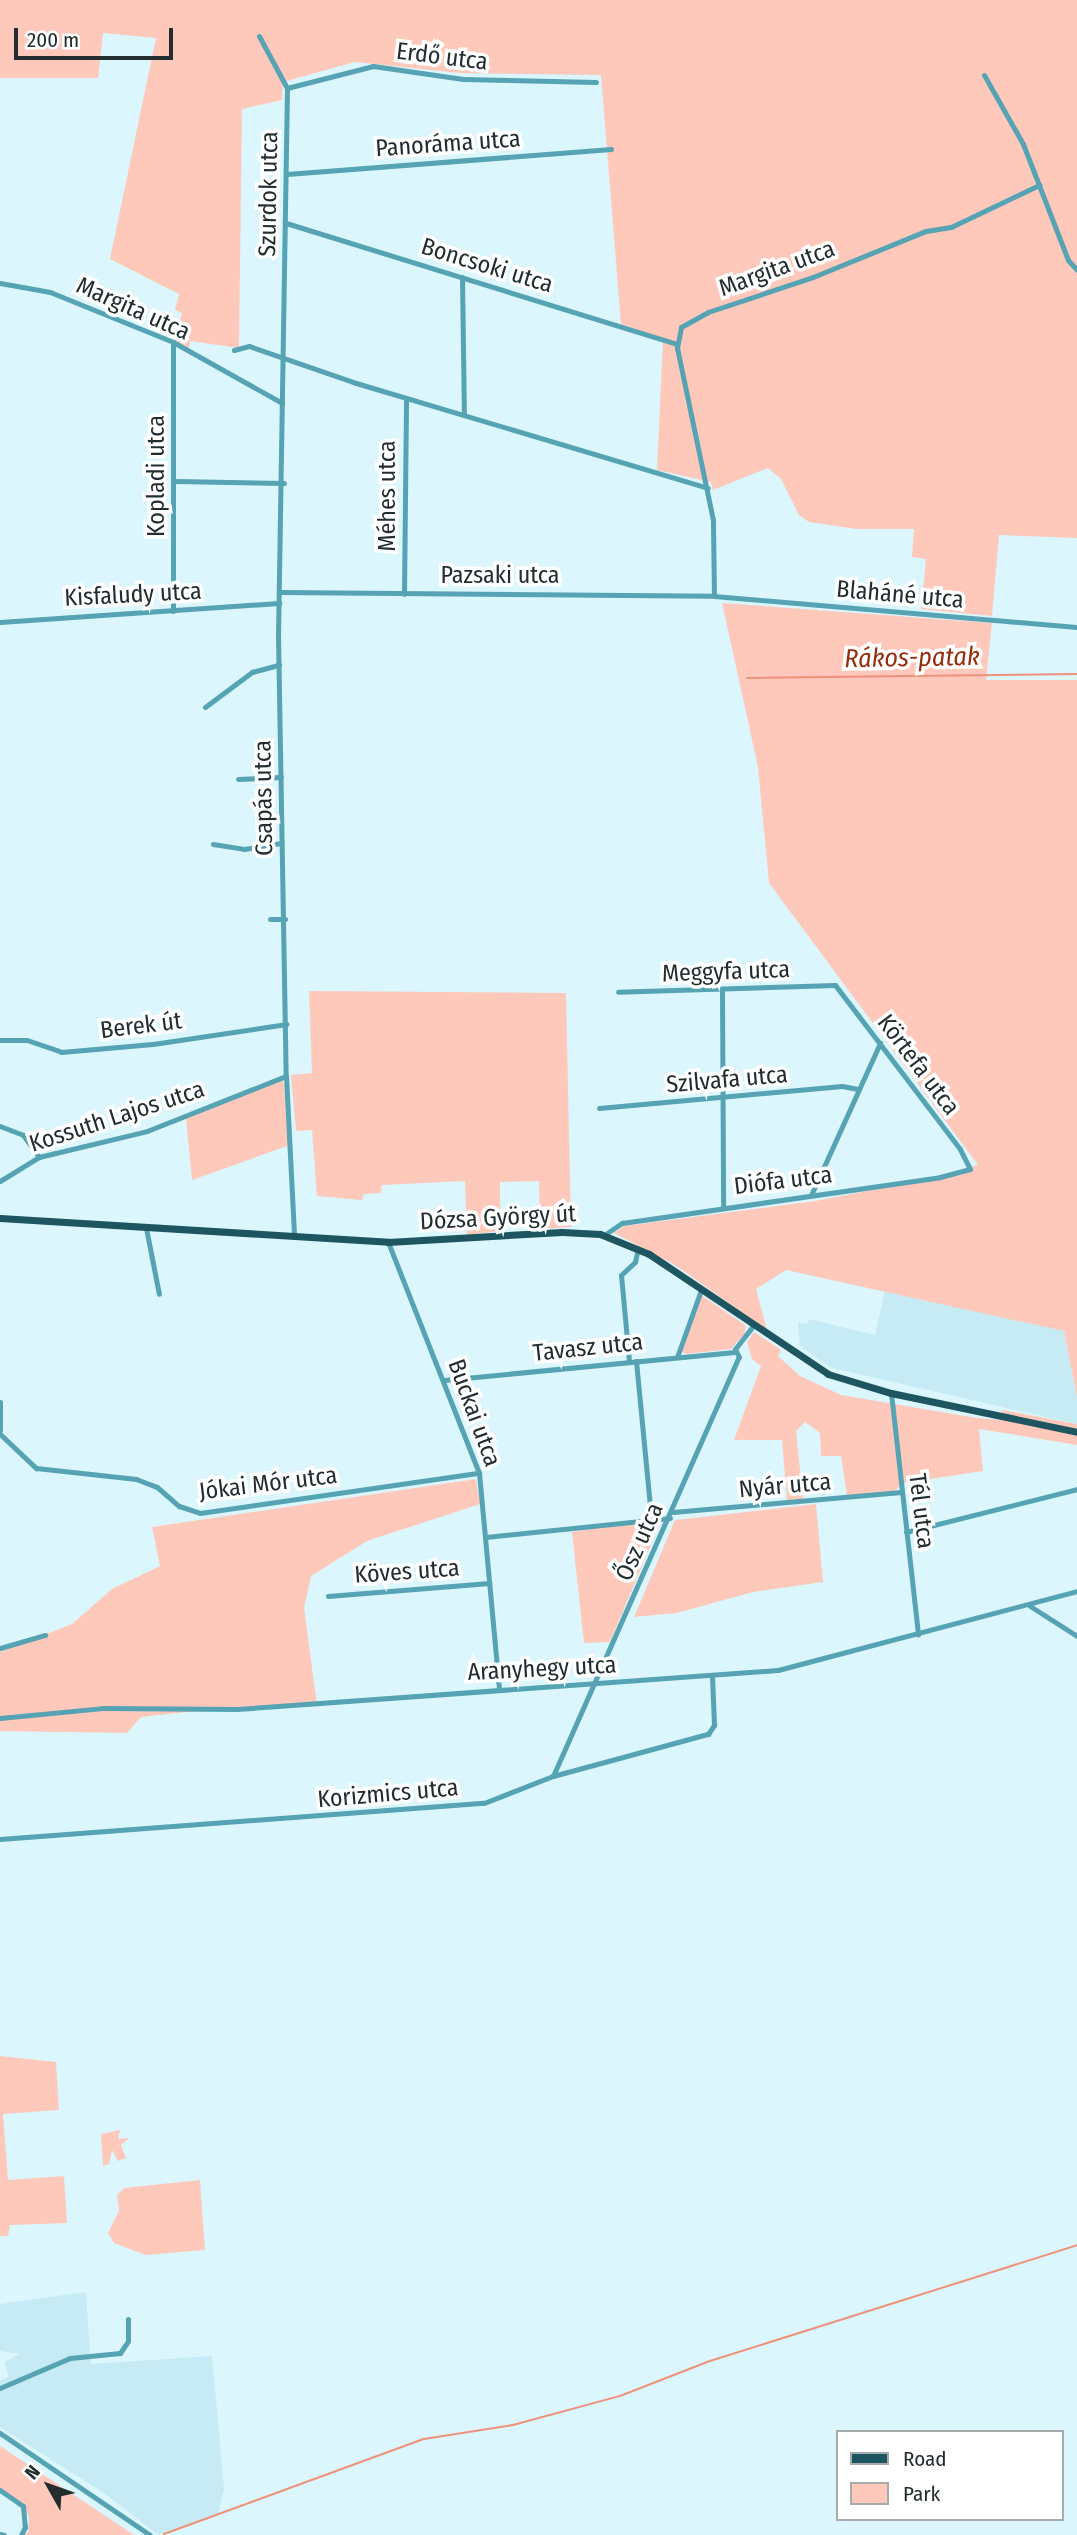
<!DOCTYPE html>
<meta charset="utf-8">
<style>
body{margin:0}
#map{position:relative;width:1077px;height:2535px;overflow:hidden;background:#dbf6fd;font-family:"Fira Sans Condensed",sans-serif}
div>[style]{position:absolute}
.built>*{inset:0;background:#c6ebf4}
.green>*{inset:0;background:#fec9bb}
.stream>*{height:2px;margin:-1px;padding:0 1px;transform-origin:1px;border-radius:1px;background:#ee927a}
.minor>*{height:5px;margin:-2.5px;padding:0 2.5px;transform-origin:2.5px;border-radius:2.5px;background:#55a3b3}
.major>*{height:7px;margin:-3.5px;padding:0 3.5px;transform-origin:3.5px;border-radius:3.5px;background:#1d5560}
span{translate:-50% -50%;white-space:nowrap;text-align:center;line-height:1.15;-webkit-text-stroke:7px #fff;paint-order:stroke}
.street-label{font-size:24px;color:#222d2f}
.water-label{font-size:26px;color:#972d0d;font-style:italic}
.legend{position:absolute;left:836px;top:2430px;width:228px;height:91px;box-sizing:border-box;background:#fff;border:2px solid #a7abac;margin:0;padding:9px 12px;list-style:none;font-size:21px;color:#222d2f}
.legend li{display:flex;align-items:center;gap:14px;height:35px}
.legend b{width:35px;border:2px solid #a7abac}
.north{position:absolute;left:14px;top:2451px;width:70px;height:70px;-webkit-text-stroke:5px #fff;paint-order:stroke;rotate:310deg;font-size:19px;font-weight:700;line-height:28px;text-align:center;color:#222d2f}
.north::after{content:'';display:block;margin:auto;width:24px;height:32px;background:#222d2f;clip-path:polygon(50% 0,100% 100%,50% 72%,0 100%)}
.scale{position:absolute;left:14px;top:28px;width:159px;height:32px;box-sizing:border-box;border:4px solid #222d2f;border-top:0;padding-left:9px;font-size:21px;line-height:24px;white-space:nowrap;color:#222d2f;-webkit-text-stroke:5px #fff;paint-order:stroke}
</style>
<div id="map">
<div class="built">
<div style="clip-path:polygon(885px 1290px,1064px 1331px,1077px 1397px,1077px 1424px,832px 1368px,800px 1346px,798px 1322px,807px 1324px,809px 1319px,875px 1335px)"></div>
<div style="clip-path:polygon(86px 2292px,91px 2364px,212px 2356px,224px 2489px,218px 2516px,158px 2535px,104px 2493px,0 2427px,0 2381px,9px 2376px,4px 2362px,20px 2354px,0 2351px,0 2304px)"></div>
</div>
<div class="green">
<div style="clip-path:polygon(0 0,1077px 0,1077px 538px,999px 535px,992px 616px,921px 609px,926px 559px,912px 557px,914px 529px,856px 529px,809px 522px,799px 515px,781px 479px,768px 468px,713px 490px,711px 482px,657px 470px,663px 339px,621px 324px,601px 75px,460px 73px,355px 62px,283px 82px,282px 100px,242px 109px,239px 348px,190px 341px,189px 350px,175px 340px,182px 313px,175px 310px,179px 294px,110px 259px,156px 38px,103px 33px,98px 78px,0 78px)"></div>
<div style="clip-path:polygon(722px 603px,992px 623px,986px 680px,1077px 680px,1077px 1397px,1064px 1331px,786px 1270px,756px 1289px,767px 1330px,675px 1265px,614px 1233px,624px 1226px,815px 1201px,940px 1177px,978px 1165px,769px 883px,758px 767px)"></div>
<div style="clip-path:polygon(309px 991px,566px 993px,571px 1227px,540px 1229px,539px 1181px,500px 1182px,500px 1231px,467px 1235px,465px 1181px,382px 1185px,381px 1193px,364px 1194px,362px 1200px,317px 1196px,312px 1130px,296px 1131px,291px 1075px,312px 1073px)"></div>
<div style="clip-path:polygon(283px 1078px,290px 1145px,192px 1180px,186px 1118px)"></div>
<div style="clip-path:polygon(701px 1295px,745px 1325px,745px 1333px,731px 1349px,686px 1354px,680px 1350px)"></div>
<div style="clip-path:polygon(754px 1332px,781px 1350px,778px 1356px,800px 1376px,841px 1395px,977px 1418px,1000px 1420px,1002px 1410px,1077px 1424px,1077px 1445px,979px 1429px,983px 1471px,904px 1483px,893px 1492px,847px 1496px,841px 1456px,821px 1456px,820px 1433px,805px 1422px,796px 1431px,803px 1499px,787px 1500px,782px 1440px,734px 1440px,761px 1366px,752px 1359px,747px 1342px)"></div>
<div style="clip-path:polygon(476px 1479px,480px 1504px,367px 1541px,311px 1576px,304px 1608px,317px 1705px,232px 1707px,141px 1717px,127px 1733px,0 1731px,0 1652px,72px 1624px,112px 1589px,160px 1566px,152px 1527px)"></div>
<div style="clip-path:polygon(816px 1504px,823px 1582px,753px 1592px,677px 1613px,634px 1617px,675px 1520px)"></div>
<div style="clip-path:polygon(642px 1521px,661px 1521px,610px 1642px,584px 1643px,572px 1532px)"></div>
<div style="clip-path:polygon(0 2056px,56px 2062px,59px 2110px,3px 2114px,8px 2180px,64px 2176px,67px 2223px,10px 2225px,8px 2236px,0 2236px)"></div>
<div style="clip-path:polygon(120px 2130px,118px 2139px,129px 2138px,121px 2145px,126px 2158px,118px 2161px,112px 2150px,109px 2164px,103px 2166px,101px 2134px)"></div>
<div style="clip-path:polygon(200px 2180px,205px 2250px,146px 2255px,114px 2243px,108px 2233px,119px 2211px,117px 2195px,124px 2188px)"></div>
<div style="clip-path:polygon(0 2446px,134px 2535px,24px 2535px,28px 2532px,29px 2517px,23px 2504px,0 2491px)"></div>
</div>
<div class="stream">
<div style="left:747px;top:678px;width:330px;rotate:-0.7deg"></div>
<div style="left:164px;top:2534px;width:277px;rotate:-20.1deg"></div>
<div style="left:424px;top:2439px;width:90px;rotate:-8.9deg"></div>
<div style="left:513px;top:2425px;width:111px;rotate:-15.2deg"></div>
<div style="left:620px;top:2396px;width:97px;rotate:-21.3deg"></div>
<div style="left:710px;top:2361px;width:385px;rotate:-17.5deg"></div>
</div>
<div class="minor">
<div style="left:259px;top:36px;width:59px;rotate:61.7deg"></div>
<div style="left:287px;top:88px;width:547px;rotate:90.94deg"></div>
<div style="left:278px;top:635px;width:441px;rotate:89deg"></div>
<div style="left:286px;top:1076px;width:159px;rotate:87.1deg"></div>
<div style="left:984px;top:75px;width:79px;rotate:60.5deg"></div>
<div style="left:1023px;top:144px;width:124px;rotate:68.8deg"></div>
<div style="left:1068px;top:260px;width:13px;rotate:48deg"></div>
<div style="left:287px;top:88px;width:89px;rotate:-14.3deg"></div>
<div style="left:373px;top:66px;width:91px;rotate:8.2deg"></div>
<div style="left:463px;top:79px;width:133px;rotate:1.3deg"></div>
<div style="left:287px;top:174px;width:325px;rotate:-4.4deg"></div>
<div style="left:286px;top:223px;width:408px;rotate:17.2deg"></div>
<div style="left:462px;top:277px;width:138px;rotate:89.2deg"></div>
<div style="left:0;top:283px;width:51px;rotate:10.2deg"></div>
<div style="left:50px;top:292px;width:133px;rotate:22.1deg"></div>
<div style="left:173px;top:342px;width:125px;rotate:29.2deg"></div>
<div style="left:234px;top:350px;width:16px;rotate:-15deg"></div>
<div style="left:249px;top:346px;width:113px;rotate:19.1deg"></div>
<div style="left:356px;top:383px;width:367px;rotate:16.6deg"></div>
<div style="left:175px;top:481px;width:109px;rotate:1.1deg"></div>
<div style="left:280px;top:592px;width:434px;rotate:0.5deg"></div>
<div style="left:714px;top:596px;width:364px;rotate:4.9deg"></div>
<div style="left:404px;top:594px;width:196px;rotate:-89.4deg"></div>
<div style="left:714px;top:596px;width:76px;rotate:-90.8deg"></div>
<div style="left:713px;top:520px;width:176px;rotate:-101.8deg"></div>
<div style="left:677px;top:348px;width:21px;rotate:-79deg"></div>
<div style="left:681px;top:327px;width:31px;rotate:-29deg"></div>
<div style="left:708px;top:312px;width:111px;rotate:-18.4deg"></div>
<div style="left:813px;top:277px;width:122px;rotate:-22.2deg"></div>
<div style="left:926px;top:231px;width:25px;rotate:-9deg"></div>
<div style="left:951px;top:227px;width:98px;rotate:-25.5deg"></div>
<div style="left:173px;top:611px;width:269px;rotate:-90deg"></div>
<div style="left:0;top:622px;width:280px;rotate:-3.9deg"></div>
<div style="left:205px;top:707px;width:59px;rotate:-36.7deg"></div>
<div style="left:252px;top:672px;width:28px;rotate:-15deg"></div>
<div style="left:238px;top:779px;width:43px;rotate:-2.7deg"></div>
<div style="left:213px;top:844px;width:31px;rotate:9deg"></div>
<div style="left:244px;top:849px;width:38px;rotate:-9deg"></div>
<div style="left:270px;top:919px;width:15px"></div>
<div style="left:722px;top:991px;width:215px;rotate:89.7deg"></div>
<div style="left:0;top:1040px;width:27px"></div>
<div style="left:27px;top:1040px;width:36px;rotate:19deg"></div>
<div style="left:61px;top:1052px;width:92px;rotate:-5deg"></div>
<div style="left:153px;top:1044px;width:135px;rotate:-8.5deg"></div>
<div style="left:599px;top:1108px;width:244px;rotate:-5.2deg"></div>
<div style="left:842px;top:1086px;width:16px;rotate:11deg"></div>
<div style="left:0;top:1126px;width:25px;rotate:21deg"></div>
<div style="left:23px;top:1135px;width:27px;rotate:54deg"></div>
<div style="left:0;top:1181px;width:46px;rotate:-31.6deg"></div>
<div style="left:39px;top:1157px;width:111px;rotate:-13.5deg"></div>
<div style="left:147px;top:1131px;width:149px;rotate:-21.6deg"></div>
<div style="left:812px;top:1193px;width:165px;rotate:-65.6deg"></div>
<div style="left:146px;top:1228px;width:67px;rotate:78.9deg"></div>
<div style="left:604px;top:1235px;width:22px;rotate:-34deg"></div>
<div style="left:622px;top:1223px;width:321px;rotate:-8.2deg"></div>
<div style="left:940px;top:1177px;width:31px;rotate:-15deg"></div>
<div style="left:970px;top:1169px;width:22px;rotate:-117deg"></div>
<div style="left:960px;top:1149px;width:206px;rotate:-127.3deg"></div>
<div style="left:835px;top:985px;width:217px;rotate:178.2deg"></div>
<div style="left:388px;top:1242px;width:248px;rotate:68.5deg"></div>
<div style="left:479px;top:1473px;width:216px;rotate:84.7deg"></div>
<div style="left:677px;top:1357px;width:71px;rotate:-70.3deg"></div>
<div style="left:629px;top:1361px;width:86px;rotate:-95.3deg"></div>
<div style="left:621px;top:1275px;width:19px;rotate:-43deg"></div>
<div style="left:635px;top:1262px;width:14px;rotate:-78deg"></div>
<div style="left:636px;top:1361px;width:157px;rotate:84.5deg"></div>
<div style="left:444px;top:1380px;width:292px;rotate:-5.5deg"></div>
<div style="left:891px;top:1393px;width:243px;rotate:83.6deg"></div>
<div style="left:0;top:1402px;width:28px;rotate:90deg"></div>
<div style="left:0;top:1434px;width:50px;rotate:43.4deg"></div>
<div style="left:36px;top:1468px;width:101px;rotate:6.3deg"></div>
<div style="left:136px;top:1479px;width:22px;rotate:21deg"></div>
<div style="left:157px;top:1487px;width:29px;rotate:41deg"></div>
<div style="left:179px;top:1506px;width:22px;rotate:18deg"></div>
<div style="left:200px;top:1513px;width:282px;rotate:-8.2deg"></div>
<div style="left:673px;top:1512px;width:229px;rotate:-5deg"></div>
<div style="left:906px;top:1532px;width:176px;rotate:-14.1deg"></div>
<div style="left:486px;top:1537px;width:185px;rotate:-5.9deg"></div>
<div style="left:328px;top:1596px;width:162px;rotate:-4.6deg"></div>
<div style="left:1030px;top:1606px;width:56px;rotate:32.6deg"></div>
<div style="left:0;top:1648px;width:47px;rotate:-16.1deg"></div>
<div style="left:0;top:1718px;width:103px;rotate:-5.5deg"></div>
<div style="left:103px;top:1708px;width:134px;rotate:0.4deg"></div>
<div style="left:237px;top:1709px;width:542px;rotate:-4.12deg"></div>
<div style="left:778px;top:1670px;width:309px;rotate:-14.8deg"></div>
<div style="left:553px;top:1776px;width:458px;rotate:-66.1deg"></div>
<div style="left:739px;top:1357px;width:9px;rotate:-117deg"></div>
<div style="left:735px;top:1349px;width:29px;rotate:-52deg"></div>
<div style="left:0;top:1839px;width:485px;rotate:-4.3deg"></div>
<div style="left:484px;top:1803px;width:74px;rotate:-21.4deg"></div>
<div style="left:553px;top:1776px;width:161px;rotate:-15.2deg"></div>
<div style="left:708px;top:1734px;width:11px;rotate:-56deg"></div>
<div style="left:714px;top:1725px;width:50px;rotate:-92.3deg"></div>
<div style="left:0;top:2388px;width:76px;rotate:-23.2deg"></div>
<div style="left:70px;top:2358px;width:50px;rotate:-5.7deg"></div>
<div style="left:120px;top:2353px;width:14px;rotate:-56deg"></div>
<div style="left:128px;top:2341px;width:22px;rotate:-90deg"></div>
<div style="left:0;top:2433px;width:181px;rotate:34.2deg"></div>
<div style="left:0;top:2490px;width:28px;rotate:35deg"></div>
<div style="left:23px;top:2506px;width:21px;rotate:85deg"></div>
<div style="left:25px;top:2527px;width:9px;rotate:117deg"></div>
<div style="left:0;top:2534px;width:4px;rotate:14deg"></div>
</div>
<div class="major">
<div style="left:0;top:1218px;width:389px;rotate:3.5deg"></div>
<div style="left:388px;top:1242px;width:174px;rotate:-3.3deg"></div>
<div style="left:562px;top:1232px;width:38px;rotate:3deg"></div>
<div style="left:600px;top:1234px;width:53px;rotate:22.2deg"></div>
<div style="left:649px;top:1254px;width:216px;rotate:33.8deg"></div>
<div style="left:828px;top:1374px;width:66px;rotate:16.8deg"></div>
<div style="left:891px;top:1393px;width:190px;rotate:11.8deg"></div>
</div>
<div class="street-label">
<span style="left:442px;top:57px;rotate:7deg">Erdő utca</span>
<span style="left:448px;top:144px;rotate:-4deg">Panoráma utca</span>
<span style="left:269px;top:194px;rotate:-89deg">Szurdok utca</span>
<span style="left:487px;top:266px;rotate:17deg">Boncsoki utca</span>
<span style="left:777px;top:269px;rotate:-20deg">Margita utca</span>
<span style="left:133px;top:309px;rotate:24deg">Margita utca</span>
<span style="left:157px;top:476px;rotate:-90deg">Kopladi utca</span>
<span style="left:388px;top:496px;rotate:-90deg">Méhes utca</span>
<span style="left:500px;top:576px">Pazsaki utca</span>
<span style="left:133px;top:595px;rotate:-3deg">Kisfaludy utca</span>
<span style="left:900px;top:595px;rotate:5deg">Blaháné utca</span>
<span style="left:264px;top:798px;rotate:-91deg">Csapás utca</span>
<span style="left:726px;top:972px;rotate:-2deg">Meggyfa utca</span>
<span style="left:141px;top:1026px;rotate:-7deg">Berek út</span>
<span style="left:918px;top:1065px;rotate:53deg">Körtefa utca</span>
<span style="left:727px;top:1080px;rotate:-5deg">Szilvafa utca</span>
<span style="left:117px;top:1117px;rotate:-18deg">Kossuth Lajos utca</span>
<span style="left:783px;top:1181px;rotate:-7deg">Diófa utca</span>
<span style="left:498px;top:1218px;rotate:-3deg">Dózsa György út</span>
<span style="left:588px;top:1348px;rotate:-6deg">Tavasz utca</span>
<span style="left:474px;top:1413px;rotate:70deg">Buckai utca</span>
<span style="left:268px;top:1484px;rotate:-7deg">Jókai Mór utca</span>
<span style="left:785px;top:1486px;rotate:-5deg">Nyár utca</span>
<span style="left:921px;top:1511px;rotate:83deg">Tél utca</span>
<span style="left:640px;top:1542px;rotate:-66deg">Ősz utca</span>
<span style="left:407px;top:1572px;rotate:-4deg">Köves utca</span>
<span style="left:542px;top:1669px;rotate:-3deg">Aranyhegy utca</span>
<span style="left:388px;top:1794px;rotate:-5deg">Korizmics utca</span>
</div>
<div class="water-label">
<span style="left:912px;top:658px;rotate:-1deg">Rákos-patak</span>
</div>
<ul class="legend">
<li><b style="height:9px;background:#1d5560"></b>Road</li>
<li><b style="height:19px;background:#fec9bb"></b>Park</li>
</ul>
<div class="north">N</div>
<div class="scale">200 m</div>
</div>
